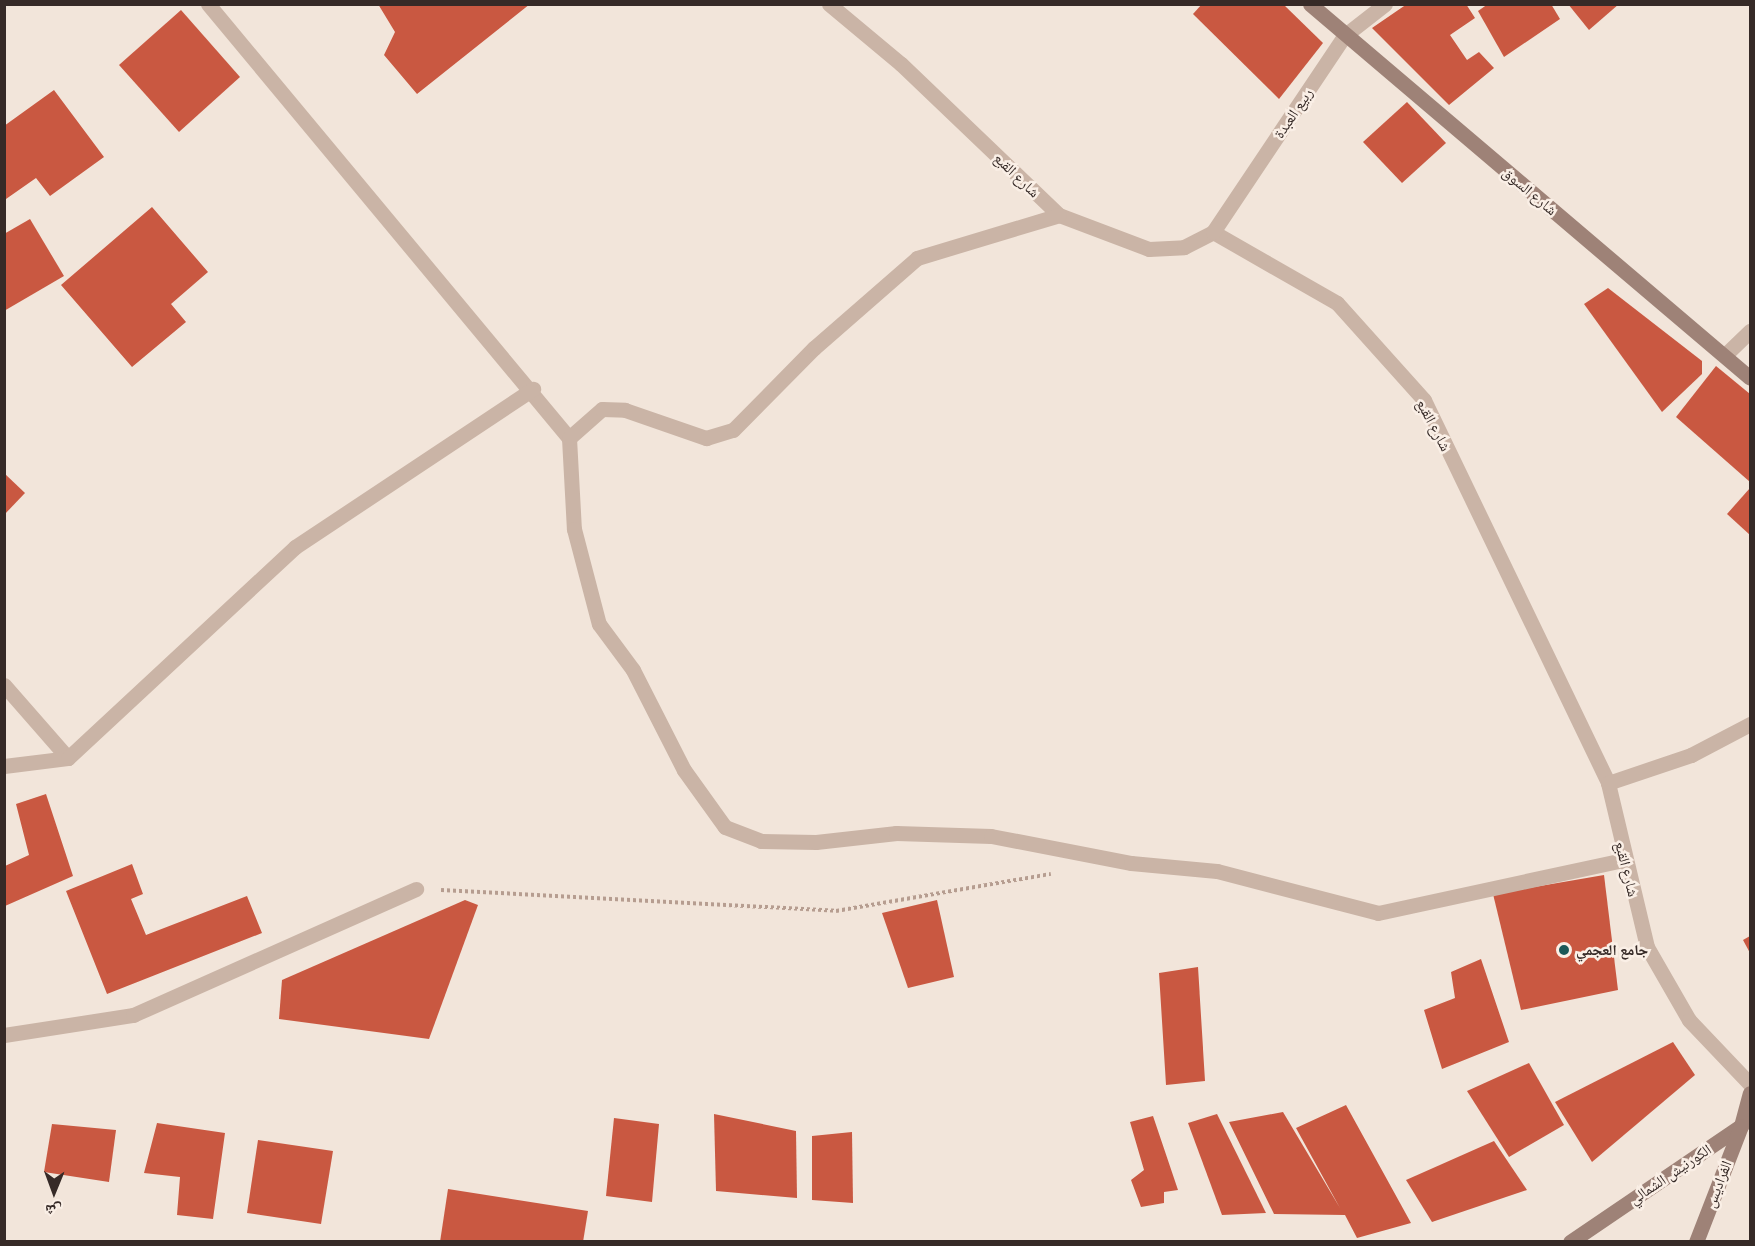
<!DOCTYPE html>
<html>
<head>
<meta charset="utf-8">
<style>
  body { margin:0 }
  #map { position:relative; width:1755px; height:1246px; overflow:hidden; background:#f2e5da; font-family:"Public Sans","Noto Naskh Arabic",sans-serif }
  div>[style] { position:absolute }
  .building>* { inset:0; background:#c95841 }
  .path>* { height:4px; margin-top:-2px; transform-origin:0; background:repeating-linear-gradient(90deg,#b69d90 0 3px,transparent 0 6px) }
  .street>* { height:15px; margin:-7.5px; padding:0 7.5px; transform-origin:7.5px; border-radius:7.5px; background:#cab4a6 }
  .secondary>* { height:15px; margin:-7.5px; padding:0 7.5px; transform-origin:7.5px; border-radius:7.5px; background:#9e8277 }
  .dots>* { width:16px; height:16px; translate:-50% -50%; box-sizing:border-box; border:3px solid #faefe6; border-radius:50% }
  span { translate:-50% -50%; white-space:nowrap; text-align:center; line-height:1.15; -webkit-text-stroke:5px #faefe6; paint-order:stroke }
  .street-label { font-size:15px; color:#362a27 }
  .poi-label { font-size:15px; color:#362a27; font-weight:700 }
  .left { translate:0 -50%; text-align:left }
  .frame { position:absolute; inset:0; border:6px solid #362a27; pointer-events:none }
  .north { position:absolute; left:24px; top:1162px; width:60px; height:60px; -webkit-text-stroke:4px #faefe6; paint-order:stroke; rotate:181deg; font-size:16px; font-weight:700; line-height:24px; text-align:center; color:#362a27 }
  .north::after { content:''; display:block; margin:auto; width:21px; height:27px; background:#362a27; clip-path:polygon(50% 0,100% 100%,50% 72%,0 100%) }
</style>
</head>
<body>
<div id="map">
  <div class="building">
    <div style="clip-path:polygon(378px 4px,530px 4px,417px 94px,384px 55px,395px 32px)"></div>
    <div style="clip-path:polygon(1202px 4px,1283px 4px,1323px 43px,1279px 99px,1193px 14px)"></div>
    <div style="clip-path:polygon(1407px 4px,1466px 4px,1475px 18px,1450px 35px,1467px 60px,1479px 52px,1494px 68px,1449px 105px,1372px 28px)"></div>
    <div style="clip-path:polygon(1488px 4px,1551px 4px,1560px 19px,1504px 57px,1478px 11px)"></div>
    <div style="clip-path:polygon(1568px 4px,1619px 4px,1589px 30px)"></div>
    <div style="clip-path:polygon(181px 10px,240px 77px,179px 132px,119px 65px)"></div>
    <div style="clip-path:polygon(54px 90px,104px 157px,50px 196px,36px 178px,6px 199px,4px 126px)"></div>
    <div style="clip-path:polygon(1407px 102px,1446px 143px,1402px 183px,1363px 142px)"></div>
    <div style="clip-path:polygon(152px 207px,208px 272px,171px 304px,186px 322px,132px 367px,61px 285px)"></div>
    <div style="clip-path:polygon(30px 219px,64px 276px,4px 311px,4px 234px)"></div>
    <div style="clip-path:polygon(1608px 288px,1702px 361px,1702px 374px,1662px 412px,1584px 304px)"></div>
    <div style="clip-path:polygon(1716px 366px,1750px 394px,1750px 482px,1676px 417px)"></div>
    <div style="clip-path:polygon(4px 473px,25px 493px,4px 515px)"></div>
    <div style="clip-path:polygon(1750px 488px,1750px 535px,1727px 514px)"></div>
    <div style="clip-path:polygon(46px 794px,73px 876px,5px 906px,5px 866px,29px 855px,16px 804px)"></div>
    <div style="clip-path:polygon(132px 864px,143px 894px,131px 899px,146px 935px,247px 896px,262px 933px,107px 994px,66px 891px)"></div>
    <div style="clip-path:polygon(1604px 875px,1618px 990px,1521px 1010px,1493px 894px)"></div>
    <div style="clip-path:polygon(465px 900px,478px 905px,429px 1039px,279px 1019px,282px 980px)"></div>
    <div style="clip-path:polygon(937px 900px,954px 977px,908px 988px,882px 913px)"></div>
    <div style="clip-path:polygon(1750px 936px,1750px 953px,1743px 940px)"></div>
    <div style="clip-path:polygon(1481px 959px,1509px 1042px,1442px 1069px,1424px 1010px,1455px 998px,1451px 972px)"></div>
    <div style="clip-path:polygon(1198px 967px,1205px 1081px,1166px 1085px,1159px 973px)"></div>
    <div style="clip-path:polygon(1673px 1042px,1695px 1075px,1592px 1162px,1555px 1102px)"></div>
    <div style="clip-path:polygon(1529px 1063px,1564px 1125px,1509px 1157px,1467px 1091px)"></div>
    <div style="clip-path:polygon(1346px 1105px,1411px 1223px,1357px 1238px,1345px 1215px,1274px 1214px,1229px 1122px,1283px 1112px,1340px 1208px,1296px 1128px)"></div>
    <div style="clip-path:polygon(714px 1114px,796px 1131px,797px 1198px,716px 1191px)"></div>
    <div style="clip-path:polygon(1217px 1114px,1266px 1213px,1222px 1215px,1188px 1123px)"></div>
    <div style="clip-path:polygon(1153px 1116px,1178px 1190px,1164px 1192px,1164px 1203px,1141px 1207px,1131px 1180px,1144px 1170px,1130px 1122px)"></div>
    <div style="clip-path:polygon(614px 1118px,659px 1124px,652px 1202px,606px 1196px)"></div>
    <div style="clip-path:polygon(157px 1123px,225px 1133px,213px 1219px,177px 1215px,180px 1177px,144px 1173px)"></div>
    <div style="clip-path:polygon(52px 1124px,116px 1130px,109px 1182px,44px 1172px)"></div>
    <div style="clip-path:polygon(852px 1132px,853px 1203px,812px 1200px,812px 1136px)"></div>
    <div style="clip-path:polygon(258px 1140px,333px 1151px,321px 1224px,247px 1213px)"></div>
    <div style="clip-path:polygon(1494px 1141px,1527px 1190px,1432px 1222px,1406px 1180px)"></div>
    <div style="clip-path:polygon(448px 1189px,588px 1211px,583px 1242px,440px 1242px)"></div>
  </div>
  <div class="path">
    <div style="left:441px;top:890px;width:396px;rotate:3deg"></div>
    <div style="left:836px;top:911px;width:218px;rotate:-9.8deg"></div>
  </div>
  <div class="street">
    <div style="left:208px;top:4px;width:565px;rotate:50.25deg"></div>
    <div style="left:569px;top:438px;width:91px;rotate:86.9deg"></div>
    <div style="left:574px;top:529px;width:98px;rotate:75.3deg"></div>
    <div style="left:599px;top:624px;width:57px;rotate:53.5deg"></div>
    <div style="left:633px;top:670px;width:112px;rotate:63deg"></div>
    <div style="left:684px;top:770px;width:70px;rotate:54.3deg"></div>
    <div style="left:725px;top:827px;width:39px;rotate:21deg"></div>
    <div style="left:761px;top:841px;width:55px;rotate:1deg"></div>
    <div style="left:816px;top:842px;width:81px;rotate:-6.4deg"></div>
    <div style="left:896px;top:833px;width:95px;rotate:1.8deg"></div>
    <div style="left:991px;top:836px;width:143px;rotate:10.9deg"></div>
    <div style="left:1131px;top:863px;width:86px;rotate:5.3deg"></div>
    <div style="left:1217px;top:871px;width:166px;rotate:14.6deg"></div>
    <div style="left:1378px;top:913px;width:252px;rotate:-12.2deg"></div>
    <div style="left:829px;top:4px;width:94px;rotate:39.8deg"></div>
    <div style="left:901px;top:64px;width:219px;rotate:43.7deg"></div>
    <div style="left:1059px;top:215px;width:96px;rotate:20.7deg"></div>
    <div style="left:1149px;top:249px;width:35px;rotate:-3deg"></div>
    <div style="left:1184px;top:247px;width:33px;rotate:-27deg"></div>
    <div style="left:1213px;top:232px;width:143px;rotate:29.8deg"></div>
    <div style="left:1337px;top:303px;width:130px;rotate:48.1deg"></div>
    <div style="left:1424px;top:400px;width:425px;rotate:64.3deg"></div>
    <div style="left:1608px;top:783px;width:169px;rotate:76.6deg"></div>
    <div style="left:1647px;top:947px;width:84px;rotate:60.1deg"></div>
    <div style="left:1689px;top:1020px;width:88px;rotate:46.4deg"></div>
    <div style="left:1213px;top:232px;width:236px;rotate:-56.2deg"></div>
    <div style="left:1344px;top:36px;width:52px;rotate:-38deg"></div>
    <div style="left:1725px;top:355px;width:35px;rotate:-44deg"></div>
    <div style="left:569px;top:438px;width:44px;rotate:-41.3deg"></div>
    <div style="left:602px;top:409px;width:23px;rotate:2deg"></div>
    <div style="left:625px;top:410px;width:86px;rotate:19.1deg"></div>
    <div style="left:706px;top:438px;width:28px;rotate:-17deg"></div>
    <div style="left:733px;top:430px;width:115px;rotate:-45.4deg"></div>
    <div style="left:814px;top:348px;width:137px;rotate:-41.1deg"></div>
    <div style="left:917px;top:258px;width:148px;rotate:-16.8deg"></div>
    <div style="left:4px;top:685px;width:97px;rotate:48.8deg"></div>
    <div style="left:4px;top:766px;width:64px;rotate:-7.1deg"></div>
    <div style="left:68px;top:758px;width:310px;rotate:-42.9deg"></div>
    <div style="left:295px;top:547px;width:286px;rotate:-33.6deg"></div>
    <div style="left:1608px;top:783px;width:88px;rotate:-18.6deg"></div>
    <div style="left:1691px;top:755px;width:67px;rotate:-27.7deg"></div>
    <div style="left:4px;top:1035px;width:131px;rotate:-8.8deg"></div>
    <div style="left:133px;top:1015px;width:310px;rotate:-24deg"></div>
  </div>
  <div class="secondary">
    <div style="left:1310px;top:4px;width:577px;rotate:40.36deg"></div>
    <div style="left:1570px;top:1242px;width:207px;rotate:-34.2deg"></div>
    <div style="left:1741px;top:1126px;width:34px;rotate:-75deg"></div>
    <div style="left:1696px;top:1242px;width:124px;rotate:-68.8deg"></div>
  </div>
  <div class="dots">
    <div style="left:1564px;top:950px;background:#1b5858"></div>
  </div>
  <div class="street-label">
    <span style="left:1293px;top:113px;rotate:-56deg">ربيع العبدة</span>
    <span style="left:1017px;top:175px;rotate:44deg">شارع القبع</span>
    <span style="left:1530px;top:191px;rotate:40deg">شارع السوق</span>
    <span style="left:1434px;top:425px;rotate:62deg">شارع القبع</span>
    <span style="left:1627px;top:869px;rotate:76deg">شارع القبع</span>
    <span style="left:1670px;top:1174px;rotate:-34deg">الكورنيش الشمالي</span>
    <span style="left:1718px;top:1184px;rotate:-69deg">الفراديس</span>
  </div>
  <div class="poi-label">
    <span class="left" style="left:1576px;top:950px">جامع العجمي</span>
  </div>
  <div class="frame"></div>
  <div class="north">ش</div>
</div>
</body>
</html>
